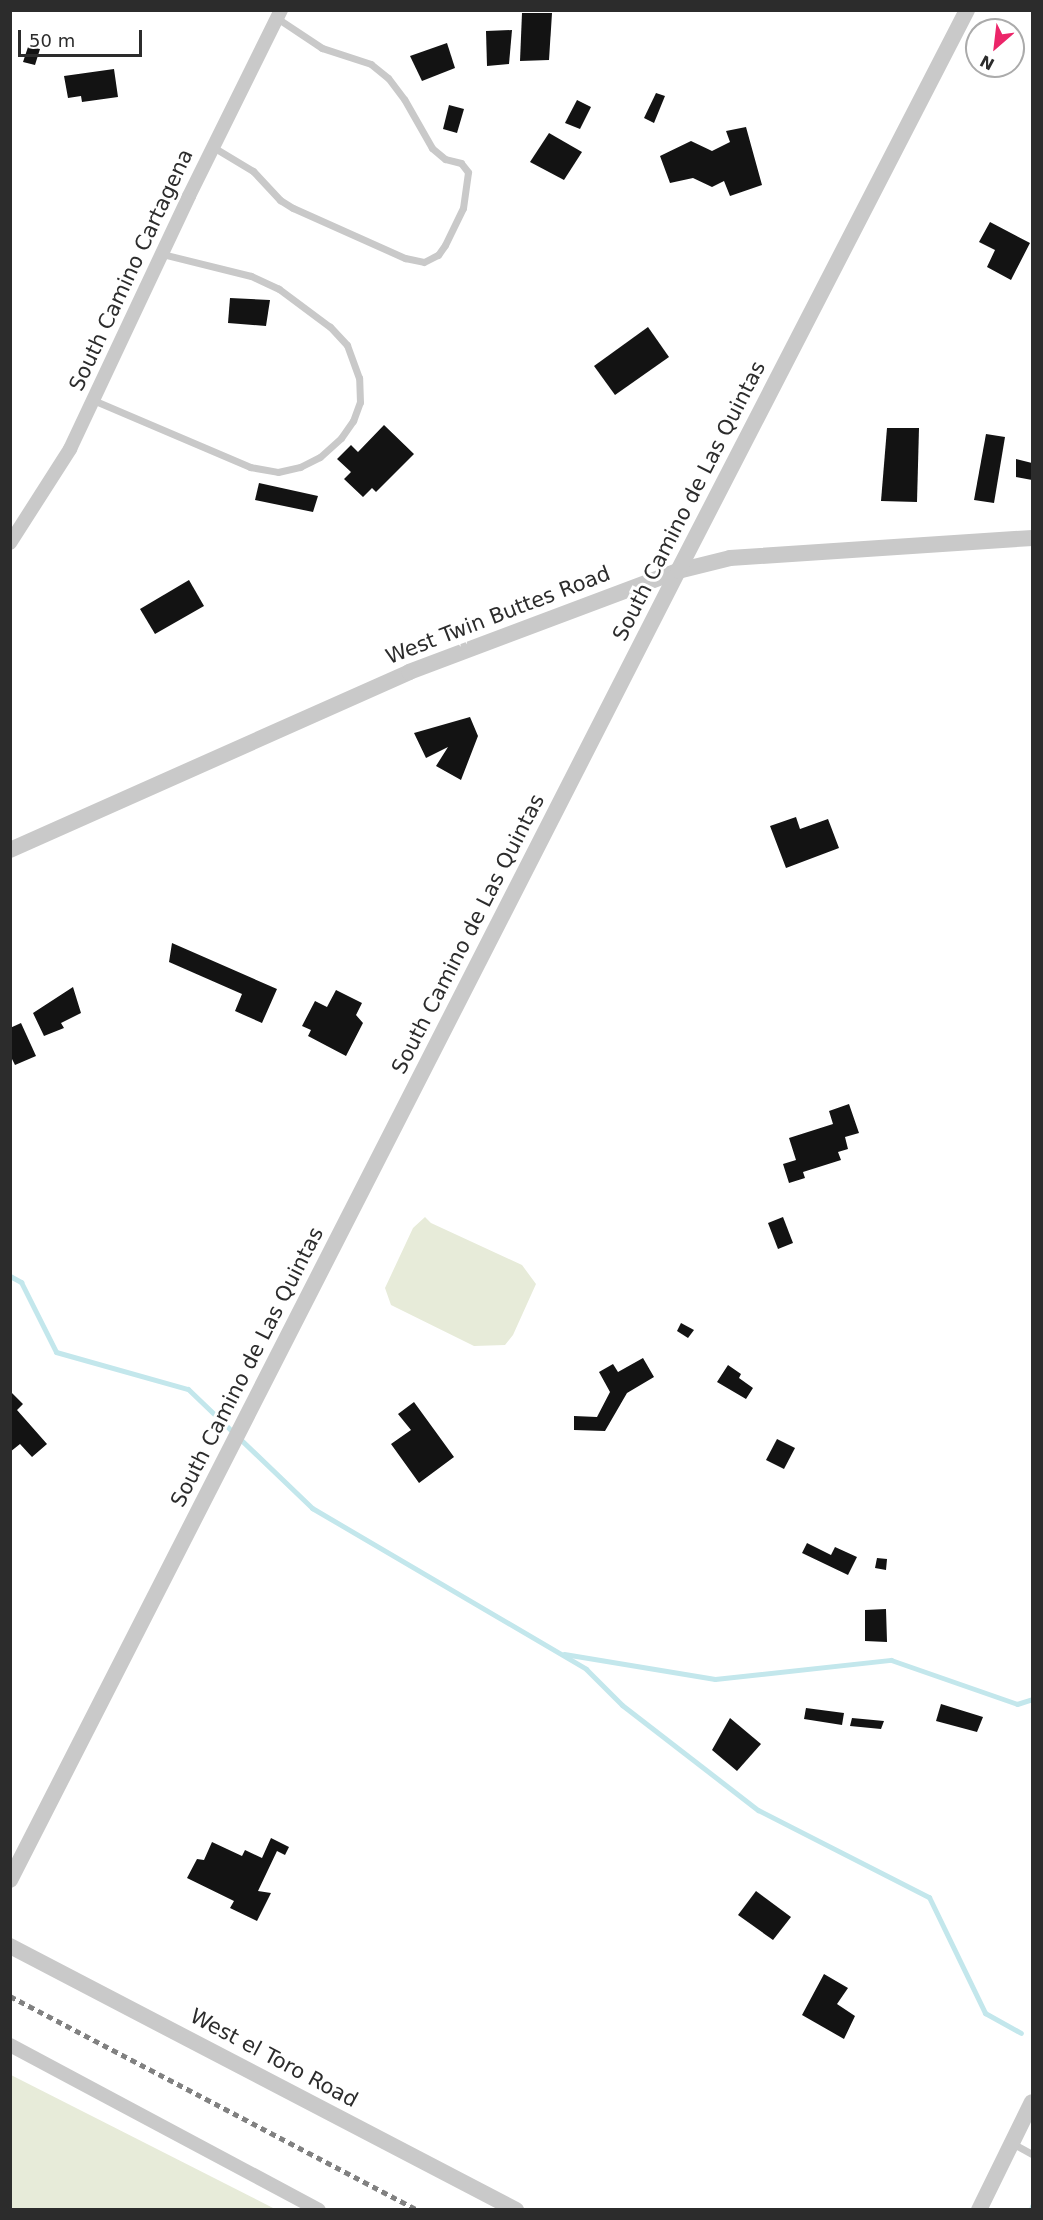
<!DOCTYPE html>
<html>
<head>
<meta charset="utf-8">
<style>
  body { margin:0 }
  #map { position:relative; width:1043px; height:2220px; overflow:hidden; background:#fff; font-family:"DejaVu Sans",sans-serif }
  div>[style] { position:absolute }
  .green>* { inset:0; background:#e7ebd9 }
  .stream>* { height:5px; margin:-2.5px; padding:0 2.5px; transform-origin:2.5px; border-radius:2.5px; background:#c3e7ec }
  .building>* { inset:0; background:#131313 }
  .service>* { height:7px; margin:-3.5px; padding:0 3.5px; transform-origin:3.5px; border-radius:3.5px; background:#c9c9c9 }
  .minor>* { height:14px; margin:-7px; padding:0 7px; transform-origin:7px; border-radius:7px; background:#c9c9c9 }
  .tertiary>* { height:16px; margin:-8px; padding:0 8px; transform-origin:8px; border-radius:8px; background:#c9c9c9 }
  .rail>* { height:4.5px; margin-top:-2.25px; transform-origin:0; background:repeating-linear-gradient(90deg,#818181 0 6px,transparent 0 10.5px) }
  span { translate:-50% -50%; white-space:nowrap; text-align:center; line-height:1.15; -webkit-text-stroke:6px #fff; paint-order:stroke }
  .street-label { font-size:21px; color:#2c2c2c }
  .frame { position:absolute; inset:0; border:12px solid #2c2c2c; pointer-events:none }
  .north { position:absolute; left:965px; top:18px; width:60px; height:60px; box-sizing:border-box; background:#fff; border:2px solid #ababab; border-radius:50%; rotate:208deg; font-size:16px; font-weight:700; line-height:24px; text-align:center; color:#2c2c2c }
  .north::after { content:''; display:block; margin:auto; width:21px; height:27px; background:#ec2569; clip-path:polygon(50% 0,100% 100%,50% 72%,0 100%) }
  .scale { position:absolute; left:18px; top:30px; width:124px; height:27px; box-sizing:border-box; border:3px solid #2c2c2c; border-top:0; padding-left:8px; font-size:18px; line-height:21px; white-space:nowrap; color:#2c2c2c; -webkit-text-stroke:4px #fff; paint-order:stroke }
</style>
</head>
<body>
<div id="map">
  <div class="green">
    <div style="clip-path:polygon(425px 1217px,431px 1223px,522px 1265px,536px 1284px,513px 1335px,505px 1345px,474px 1346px,391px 1305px,385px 1288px,413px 1228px)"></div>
    <div style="clip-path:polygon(10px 2075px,11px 2075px,275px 2209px,11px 2209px)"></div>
  </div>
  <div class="stream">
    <div style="left:10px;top:1276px;width:13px;rotate:29deg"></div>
    <div style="left:21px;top:1282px;width:78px;rotate:63.4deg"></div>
    <div style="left:56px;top:1352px;width:137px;rotate:15.7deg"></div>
    <div style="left:188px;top:1389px;width:172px;rotate:43.8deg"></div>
    <div style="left:312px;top:1508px;width:318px;rotate:30.4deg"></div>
    <div style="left:586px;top:1669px;width:51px;rotate:45deg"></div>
    <div style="left:622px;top:1705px;width:172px;rotate:37.7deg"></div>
    <div style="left:758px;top:1810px;width:192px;rotate:27deg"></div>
    <div style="left:929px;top:1897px;width:129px;rotate:64.2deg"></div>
    <div style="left:985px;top:2013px;width:41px;rotate:29.1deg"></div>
    <div style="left:564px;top:1654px;width:153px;rotate:9.4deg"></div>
    <div style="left:715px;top:1679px;width:177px;rotate:-6.2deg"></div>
    <div style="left:891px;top:1660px;width:133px;rotate:19.2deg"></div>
    <div style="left:1017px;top:1704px;width:16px;rotate:-18deg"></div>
    <div style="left:1031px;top:2210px;width:4px;rotate:-76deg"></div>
  </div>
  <div class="building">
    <div style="clip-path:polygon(522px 13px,552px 13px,549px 60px,520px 61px)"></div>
    <div style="clip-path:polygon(512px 30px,509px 64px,487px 66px,486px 31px)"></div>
    <div style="clip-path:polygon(447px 43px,455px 68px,422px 81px,410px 56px)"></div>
    <div style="clip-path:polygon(28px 47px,40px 49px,35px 65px,23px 62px)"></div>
    <div style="clip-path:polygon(114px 69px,118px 97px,82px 102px,81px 96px,68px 98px,64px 76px)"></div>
    <div style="clip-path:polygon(656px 93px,665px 96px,654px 123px,644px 118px)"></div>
    <div style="clip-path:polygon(577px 100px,591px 107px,580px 129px,565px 123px)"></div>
    <div style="clip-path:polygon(449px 105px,464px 109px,457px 133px,443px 129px)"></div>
    <div style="clip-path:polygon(746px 127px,762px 185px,730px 196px,724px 181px,712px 187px,693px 178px,670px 183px,660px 156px,691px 141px,712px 151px,730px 142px,726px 131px)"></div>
    <div style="clip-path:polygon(549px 133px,582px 152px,564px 180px,530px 162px)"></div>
    <div style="clip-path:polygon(990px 222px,1030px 243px,1011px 280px,987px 267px,995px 250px,979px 242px)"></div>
    <div style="clip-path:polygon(230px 298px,270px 300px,266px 326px,228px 323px)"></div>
    <div style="clip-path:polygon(648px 327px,669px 357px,615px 395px,594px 366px)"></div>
    <div style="clip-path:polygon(384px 425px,414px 454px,376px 492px,372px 488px,363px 497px,344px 479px,351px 472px,337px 459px,351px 445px,358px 452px)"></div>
    <div style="clip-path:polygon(887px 428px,919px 428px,917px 502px,881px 501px)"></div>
    <div style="clip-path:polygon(986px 434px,1005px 437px,994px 503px,974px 500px)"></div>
    <div style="clip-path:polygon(1016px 459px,1032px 463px,1032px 480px,1016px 477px)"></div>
    <div style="clip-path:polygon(259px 483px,318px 496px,313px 512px,255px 500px)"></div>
    <div style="clip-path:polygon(189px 580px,204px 606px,155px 634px,140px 609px)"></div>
    <div style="clip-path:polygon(470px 717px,478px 736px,461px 780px,436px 766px,448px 747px,426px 758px,414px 733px)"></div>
    <div style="clip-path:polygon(796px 817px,800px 829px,828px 819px,839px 848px,786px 868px,770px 826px)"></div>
    <div style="clip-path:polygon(172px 943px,277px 989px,262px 1023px,235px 1011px,242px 994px,169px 962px)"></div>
    <div style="clip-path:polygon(73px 987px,81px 1013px,61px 1023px,64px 1028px,44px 1036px,33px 1013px)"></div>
    <div style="clip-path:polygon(336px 990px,362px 1003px,356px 1015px,363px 1023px,346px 1056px,308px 1036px,311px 1030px,302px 1026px,315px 1001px,327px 1007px)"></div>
    <div style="clip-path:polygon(21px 1023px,36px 1056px,15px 1065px,10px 1055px,10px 1028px)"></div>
    <div style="clip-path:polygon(849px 1104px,859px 1133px,845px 1137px,848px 1149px,838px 1152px,841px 1160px,803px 1172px,805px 1178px,789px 1183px,783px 1164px,796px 1160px,789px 1138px,833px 1124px,829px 1111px)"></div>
    <div style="clip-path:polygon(783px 1217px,793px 1243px,778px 1249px,768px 1223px)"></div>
    <div style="clip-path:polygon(681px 1323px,694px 1330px,688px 1338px,677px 1331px)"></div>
    <div style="clip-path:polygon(643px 1358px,654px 1377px,627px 1393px,605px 1431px,574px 1430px,574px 1416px,597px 1417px,610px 1392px,599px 1372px,613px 1364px,618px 1372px)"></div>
    <div style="clip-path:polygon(728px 1365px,741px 1374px,739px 1378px,753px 1388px,746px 1399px,717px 1382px)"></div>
    <div style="clip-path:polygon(10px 1391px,23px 1404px,17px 1410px,47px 1444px,32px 1457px,20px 1444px,10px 1452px)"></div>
    <div style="clip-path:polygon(414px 1402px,454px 1457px,419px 1483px,391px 1444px,411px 1430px,398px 1414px)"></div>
    <div style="clip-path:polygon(777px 1439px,795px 1448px,784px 1469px,766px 1460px)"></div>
    <div style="clip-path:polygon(807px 1543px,831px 1555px,835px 1547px,857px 1557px,848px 1575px,802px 1553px)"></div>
    <div style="clip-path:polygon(877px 1558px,887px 1559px,886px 1570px,875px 1568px)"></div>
    <div style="clip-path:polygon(886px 1609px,887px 1642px,865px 1641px,865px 1610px)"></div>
    <div style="clip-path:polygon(941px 1704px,983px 1717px,977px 1732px,936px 1721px)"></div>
    <div style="clip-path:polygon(806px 1708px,844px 1713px,842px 1725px,804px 1719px)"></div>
    <div style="clip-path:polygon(730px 1718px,761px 1744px,737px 1771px,712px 1750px)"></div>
    <div style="clip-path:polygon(852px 1718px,884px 1721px,881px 1729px,850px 1726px)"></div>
    <div style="clip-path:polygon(271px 1838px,289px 1847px,285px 1855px,277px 1851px,258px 1891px,271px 1893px,257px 1921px,230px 1908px,234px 1901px,187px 1878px,197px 1859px,204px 1860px,212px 1842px,242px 1856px,245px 1850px,262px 1858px)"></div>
    <div style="clip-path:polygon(756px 1891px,791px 1917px,773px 1940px,738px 1915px)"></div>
    <div style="clip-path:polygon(824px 1974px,848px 1988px,837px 2004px,855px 2016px,844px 2039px,802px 2015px)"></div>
  </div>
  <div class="service">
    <div style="left:213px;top:147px;width:47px;rotate:31deg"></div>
    <div style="left:253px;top:171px;width:40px;rotate:47deg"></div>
    <div style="left:280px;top:200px;width:15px;rotate:32deg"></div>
    <div style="left:293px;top:208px;width:123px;rotate:24.1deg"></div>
    <div style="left:405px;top:258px;width:19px;rotate:12deg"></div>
    <div style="left:424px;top:262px;width:16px;rotate:-27deg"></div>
    <div style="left:438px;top:255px;width:12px;rotate:-55deg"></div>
    <div style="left:445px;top:245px;width:41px;rotate:-64.1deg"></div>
    <div style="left:463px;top:208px;width:36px;rotate:-82deg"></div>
    <div style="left:468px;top:172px;width:11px;rotate:-128deg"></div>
    <div style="left:461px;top:163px;width:16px;rotate:-166deg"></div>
    <div style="left:445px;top:159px;width:17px;rotate:-140deg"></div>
    <div style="left:432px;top:148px;width:56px;rotate:-119.7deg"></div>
    <div style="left:404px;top:99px;width:26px;rotate:-127deg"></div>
    <div style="left:388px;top:78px;width:22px;rotate:-141deg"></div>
    <div style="left:371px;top:64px;width:52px;rotate:-161.9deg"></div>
    <div style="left:322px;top:48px;width:54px;rotate:-146.3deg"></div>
    <div style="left:93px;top:400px;width:171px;rotate:23.1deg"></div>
    <div style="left:250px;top:467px;width:28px;rotate:10deg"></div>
    <div style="left:278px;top:472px;width:23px;rotate:-13deg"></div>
    <div style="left:300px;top:467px;width:22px;rotate:-27deg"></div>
    <div style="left:320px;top:457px;width:28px;rotate:-42deg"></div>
    <div style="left:341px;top:438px;width:21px;rotate:-55deg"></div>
    <div style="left:353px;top:421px;width:20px;rotate:-70deg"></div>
    <div style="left:360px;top:402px;width:24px;rotate:-92deg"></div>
    <div style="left:359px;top:378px;width:35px;rotate:-110deg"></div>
    <div style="left:347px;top:345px;width:25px;rotate:-133deg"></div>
    <div style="left:330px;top:327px;width:64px;rotate:-143.3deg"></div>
    <div style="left:279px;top:289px;width:31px;rotate:-155deg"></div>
    <div style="left:251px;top:276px;width:92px;rotate:-166.1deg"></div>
    <div style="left:1012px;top:2143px;width:23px;rotate:29deg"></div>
  </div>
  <div class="minor">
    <div style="left:10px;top:543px;width:112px;rotate:-57.4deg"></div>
    <div style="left:70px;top:449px;width:280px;rotate:-64.8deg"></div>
    <div style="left:189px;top:196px;width:208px;rotate:-63.7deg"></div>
    <div style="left:10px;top:2045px;width:350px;rotate:28.1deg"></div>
  </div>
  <div class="tertiary">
    <div style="left:10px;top:850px;width:437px;rotate:-24deg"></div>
    <div style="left:409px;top:672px;width:287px;rotate:-20.6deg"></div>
    <div style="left:678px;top:571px;width:54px;rotate:-14deg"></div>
    <div style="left:730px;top:558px;width:303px;rotate:-3.8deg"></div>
    <div style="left:10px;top:1880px;width:1470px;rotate:-62.96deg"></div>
    <div style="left:678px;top:571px;width:631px;rotate:-62.74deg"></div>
    <div style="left:10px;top:1946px;width:571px;rotate:27.55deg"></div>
    <div style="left:979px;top:2210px;width:120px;rotate:-63.9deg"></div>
  </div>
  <div class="rail">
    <div style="left:10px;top:1996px;width:460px;rotate:27.7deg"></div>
  </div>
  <div class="street-label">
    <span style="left:131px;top:270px;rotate:-65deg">South Camino Cartagena</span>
    <span style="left:689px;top:501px;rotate:-63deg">South Camino de Las Quintas</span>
    <span style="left:498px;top:615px;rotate:-21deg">West Twin Buttes Road</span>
    <span style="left:468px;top:934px;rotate:-63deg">South Camino de Las Quintas</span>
    <span style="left:247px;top:1367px;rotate:-63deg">South Camino de Las Quintas</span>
    <span style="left:274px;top:2058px;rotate:28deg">West el Toro Road</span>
  </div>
  <div class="frame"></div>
  <div class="north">N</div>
  <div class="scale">50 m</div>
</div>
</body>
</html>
